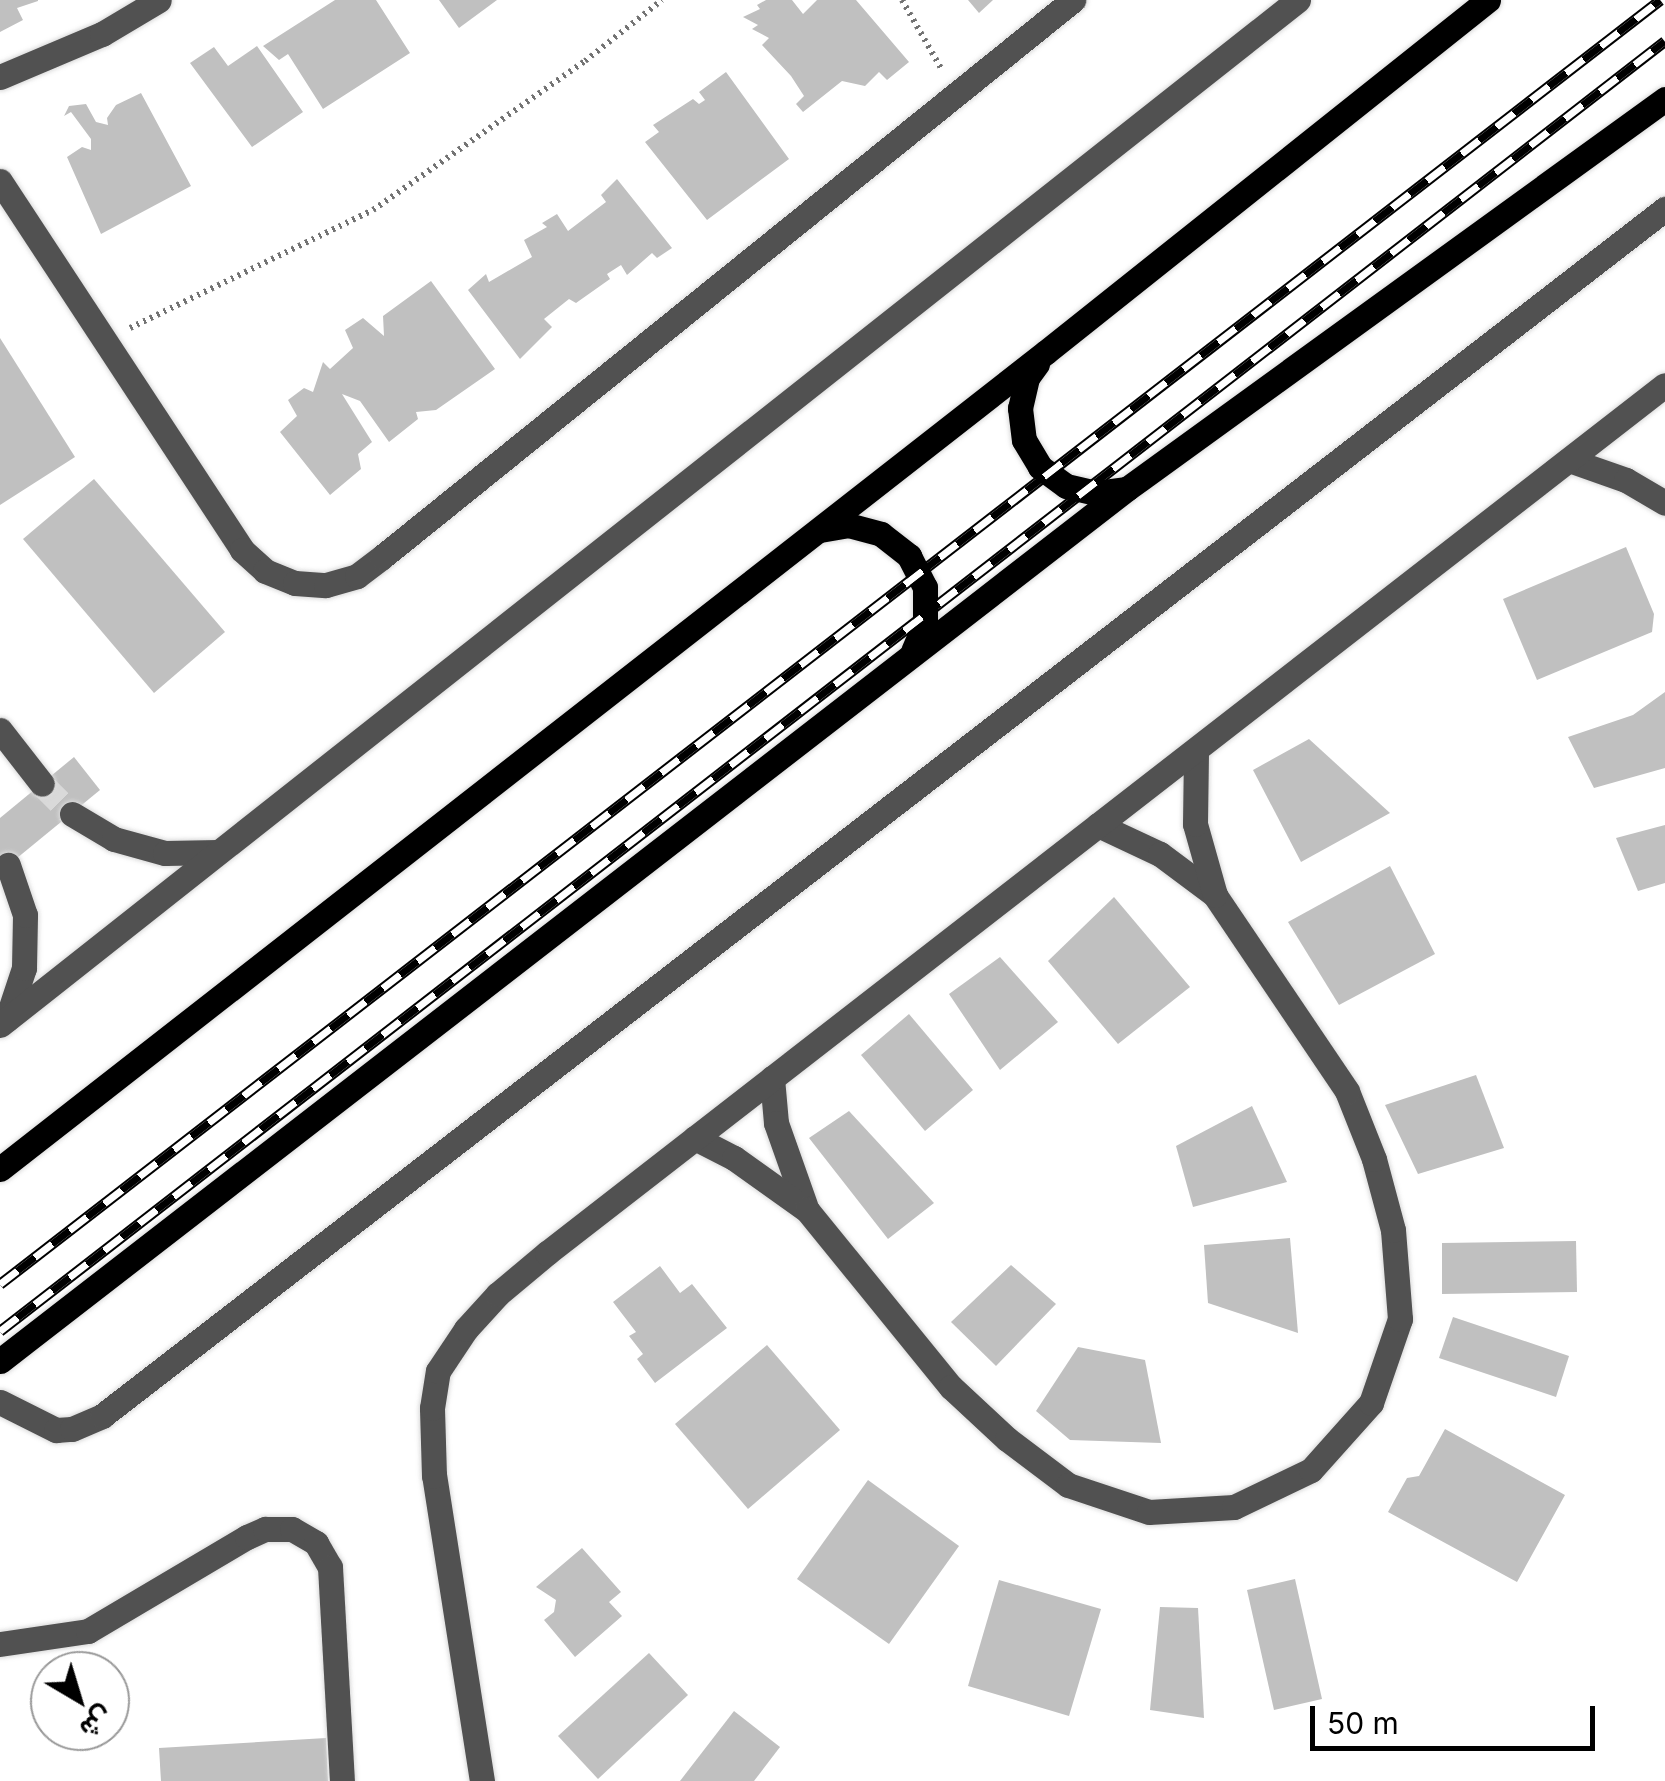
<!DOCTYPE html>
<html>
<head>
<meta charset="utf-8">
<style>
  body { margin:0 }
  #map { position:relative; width:1665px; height:1781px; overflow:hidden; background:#fff; font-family:Inter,Vazirmatn,sans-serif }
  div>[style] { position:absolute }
  .building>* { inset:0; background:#c0c0c0 }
  .minor-tunnel>* { height:25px; margin-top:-12.5px; transform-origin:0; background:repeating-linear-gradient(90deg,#d9d9d9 0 25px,transparent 0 37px) }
  .path>* { height:6px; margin-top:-3px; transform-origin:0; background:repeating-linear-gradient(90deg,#737373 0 2.5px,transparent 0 7.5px) }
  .roads { filter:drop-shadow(0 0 2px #dbdbdb) drop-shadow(0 0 2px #dbdbdb) }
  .minor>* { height:25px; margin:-12.5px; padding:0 12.5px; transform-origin:12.5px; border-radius:12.5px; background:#515151 }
  .major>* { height:25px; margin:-12.5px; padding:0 12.5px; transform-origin:12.5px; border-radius:12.5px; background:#000 }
  .rail>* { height:11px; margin-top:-5.5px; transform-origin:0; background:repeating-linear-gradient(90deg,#fff 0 22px,#000 0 44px); box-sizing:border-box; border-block:2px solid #000 }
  span { translate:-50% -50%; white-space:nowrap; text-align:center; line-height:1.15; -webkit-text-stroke:8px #fff; paint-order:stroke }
  .north { position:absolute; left:30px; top:1651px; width:100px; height:100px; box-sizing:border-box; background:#fff; border:2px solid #999; border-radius:50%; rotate:142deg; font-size:28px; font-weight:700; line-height:40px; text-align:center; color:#000 }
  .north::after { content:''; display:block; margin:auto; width:35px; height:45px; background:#000; clip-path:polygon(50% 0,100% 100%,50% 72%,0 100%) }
  .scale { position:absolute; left:1310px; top:1706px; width:285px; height:45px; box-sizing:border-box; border:5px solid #000; border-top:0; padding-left:12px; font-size:30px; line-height:35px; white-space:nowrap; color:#000; -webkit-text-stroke:8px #fff; paint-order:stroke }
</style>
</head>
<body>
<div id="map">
  <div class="building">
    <div style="clip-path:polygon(0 0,38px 0,38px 1px,17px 8px,23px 20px,0 32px)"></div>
    <div style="clip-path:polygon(335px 0,376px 0,410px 53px,323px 109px,288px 54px,279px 60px,263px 46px)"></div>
    <div style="clip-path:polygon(439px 0,497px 0,459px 28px)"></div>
    <div style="clip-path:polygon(766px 0,792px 0,803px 14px,817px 0,856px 0,909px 62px,887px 80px,879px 72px,865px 86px,842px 81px,803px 112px,796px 104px,804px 96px,791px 76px,762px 45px,769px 38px,752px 29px,758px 25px,743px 17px,760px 9px,757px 5px)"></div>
    <div style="clip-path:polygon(968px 0,993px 0,979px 13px)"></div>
    <div style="clip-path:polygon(257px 46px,303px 112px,252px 147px,190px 63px,214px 47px,228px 66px)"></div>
    <div style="clip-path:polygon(726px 72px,789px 159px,707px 220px,645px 142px,659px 132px,653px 125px,693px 99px,699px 104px,705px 100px,699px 92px)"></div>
    <div style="clip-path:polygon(141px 93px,191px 186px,101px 234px,67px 157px,82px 147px,91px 150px,91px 139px,71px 112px,64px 116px,69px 106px,86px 104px,96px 122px,108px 125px,107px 118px,116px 105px)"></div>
    <div style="clip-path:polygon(617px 179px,672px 248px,657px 258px,652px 253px,627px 275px,621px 265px,607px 274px,610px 279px,576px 303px,569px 299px,544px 319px,552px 327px,520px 359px,468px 290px,486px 274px,489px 282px,532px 257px,524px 240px,547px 227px,542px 223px,557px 214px,568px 231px,606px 202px,601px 195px)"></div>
    <div style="clip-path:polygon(431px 281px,495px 369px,436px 410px,416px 412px,418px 419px,389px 442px,360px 401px,342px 394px,372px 442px,358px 454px,361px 469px,330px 495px,280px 432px,297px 416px,288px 400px,304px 388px,313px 392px,323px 362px,330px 369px,353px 348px,345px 330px,363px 318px,384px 336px,383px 316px)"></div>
    <div style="clip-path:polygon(0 338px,75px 457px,0 505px)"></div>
    <div style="clip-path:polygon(94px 479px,225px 632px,154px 693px,23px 539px)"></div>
    <div style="clip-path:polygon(1626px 547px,1654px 614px,1652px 632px,1537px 680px,1503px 599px)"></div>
    <div style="clip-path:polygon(1665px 692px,1665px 768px,1594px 788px,1568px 737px,1633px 715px)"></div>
    <div style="clip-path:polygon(1309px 739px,1390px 813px,1301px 862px,1253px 770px)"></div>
    <div style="clip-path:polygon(74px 757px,100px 790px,0 872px,0 818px)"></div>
    <div style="clip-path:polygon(1665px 825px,1665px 883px,1638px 891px,1616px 838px)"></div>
    <div style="clip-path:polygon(1390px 866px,1435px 954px,1339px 1005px,1288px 922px)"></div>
    <div style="clip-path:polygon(1114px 897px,1190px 987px,1118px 1044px,1048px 961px)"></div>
    <div style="clip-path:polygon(1000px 957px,1058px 1022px,1000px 1070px,949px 994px)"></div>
    <div style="clip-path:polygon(909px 1014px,973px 1090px,925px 1131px,861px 1055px)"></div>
    <div style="clip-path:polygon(1476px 1075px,1504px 1148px,1418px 1174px,1385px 1105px)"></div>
    <div style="clip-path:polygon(1252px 1106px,1287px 1182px,1193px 1207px,1176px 1146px)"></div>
    <div style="clip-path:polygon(849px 1111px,934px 1203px,888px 1239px,809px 1138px)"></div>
    <div style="clip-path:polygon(1290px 1238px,1298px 1333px,1208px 1303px,1204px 1245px)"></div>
    <div style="clip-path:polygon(1576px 1241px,1577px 1292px,1442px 1294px,1442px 1243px)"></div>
    <div style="clip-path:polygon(1011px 1265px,1056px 1304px,996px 1366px,951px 1322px)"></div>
    <div style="clip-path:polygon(660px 1266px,680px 1293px,692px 1284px,727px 1328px,655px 1383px,637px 1359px,643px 1354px,629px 1336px,636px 1332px,613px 1302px)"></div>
    <div style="clip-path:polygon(1453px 1317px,1569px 1356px,1556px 1397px,1439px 1358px)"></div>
    <div style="clip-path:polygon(767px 1345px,840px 1430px,748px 1509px,675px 1424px)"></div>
    <div style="clip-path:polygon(1078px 1347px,1145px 1360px,1161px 1443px,1070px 1440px,1036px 1411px)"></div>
    <div style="clip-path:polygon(1445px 1429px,1565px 1495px,1517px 1582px,1388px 1512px,1407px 1478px,1419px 1476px)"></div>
    <div style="clip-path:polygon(868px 1480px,959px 1546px,889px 1644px,797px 1579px)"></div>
    <div style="clip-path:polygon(582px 1548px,621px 1592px,609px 1602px,622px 1616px,575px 1657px,544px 1620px,554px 1612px,556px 1600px,536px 1587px)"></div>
    <div style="clip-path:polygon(1295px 1579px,1322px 1699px,1274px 1710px,1247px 1590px)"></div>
    <div style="clip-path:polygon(999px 1580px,1101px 1609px,1069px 1716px,968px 1686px)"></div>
    <div style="clip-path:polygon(1160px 1607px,1198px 1608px,1204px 1718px,1150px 1710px)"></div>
    <div style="clip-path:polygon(649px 1653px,688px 1695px,598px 1779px,558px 1736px)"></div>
    <div style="clip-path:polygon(734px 1711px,780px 1747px,754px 1781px,680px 1781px)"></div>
    <div style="clip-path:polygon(326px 1738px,328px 1781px,161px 1781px,159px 1748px)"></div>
  </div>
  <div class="minor-tunnel">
    <div style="left:42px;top:784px;width:42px;rotate:45deg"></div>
  </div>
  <div class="path">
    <div style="left:902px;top:0;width:78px;rotate:60.2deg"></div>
    <div style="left:130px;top:328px;width:270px;rotate:-25.9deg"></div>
    <div style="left:373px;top:210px;width:259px;rotate:-35.1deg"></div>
    <div style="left:585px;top:61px;width:98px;rotate:-38.4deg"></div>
  </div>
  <div class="roads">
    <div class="minor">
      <div style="left:0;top:77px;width:111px;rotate:-22.9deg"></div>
      <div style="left:102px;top:34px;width:66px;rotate:-30.8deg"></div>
      <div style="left:0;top:181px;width:441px;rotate:56.7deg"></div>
      <div style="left:242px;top:550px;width:31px;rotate:42deg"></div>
      <div style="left:265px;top:571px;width:32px;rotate:22deg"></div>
      <div style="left:295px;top:583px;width:31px;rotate:4deg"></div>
      <div style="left:326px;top:585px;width:32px;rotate:-16deg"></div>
      <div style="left:357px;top:576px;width:31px;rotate:-37deg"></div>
      <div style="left:382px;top:557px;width:888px;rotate:-38.87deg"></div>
      <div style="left:1569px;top:460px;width:60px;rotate:19.3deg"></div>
      <div style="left:1626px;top:480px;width:45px;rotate:30.5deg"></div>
      <div style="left:0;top:730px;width:68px;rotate:52.1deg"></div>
      <div style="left:72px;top:814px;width:49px;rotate:30.8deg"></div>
      <div style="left:114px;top:839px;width:53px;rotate:15.4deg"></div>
      <div style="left:165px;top:853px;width:53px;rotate:-1.1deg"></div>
      <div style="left:1098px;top:825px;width:68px;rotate:25.1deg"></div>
      <div style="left:1160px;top:854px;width:69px;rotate:36.7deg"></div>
      <div style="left:7px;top:1019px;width:54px;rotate:-71.6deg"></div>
      <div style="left:24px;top:968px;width:53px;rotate:-88.9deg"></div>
      <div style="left:25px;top:915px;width:53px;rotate:-108.8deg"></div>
      <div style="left:0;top:1025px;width:1654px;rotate:-38.3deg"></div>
      <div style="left:772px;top:1078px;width:45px;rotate:84.9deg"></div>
      <div style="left:776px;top:1123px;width:87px;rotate:70.5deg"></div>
      <div style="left:695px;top:1138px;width:44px;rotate:27.1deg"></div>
      <div style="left:734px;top:1158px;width:90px;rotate:35.5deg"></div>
      <div style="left:807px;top:1210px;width:228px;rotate:50.9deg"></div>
      <div style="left:951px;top:1387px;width:76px;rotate:42.9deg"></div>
      <div style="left:1007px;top:1439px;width:76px;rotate:37deg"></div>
      <div style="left:1068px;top:1485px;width:85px;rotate:18.4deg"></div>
      <div style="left:1149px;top:1512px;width:85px;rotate:-3.4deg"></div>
      <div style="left:1234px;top:1507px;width:85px;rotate:-25.7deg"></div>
      <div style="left:1311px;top:1470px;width:90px;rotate:-48.2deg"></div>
      <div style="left:1371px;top:1403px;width:89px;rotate:-71deg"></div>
      <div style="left:1400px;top:1319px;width:89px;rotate:-94.5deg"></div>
      <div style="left:1393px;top:1230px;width:73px;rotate:-105deg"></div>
      <div style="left:1374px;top:1159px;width:73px;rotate:-111.7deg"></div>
      <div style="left:1347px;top:1091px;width:236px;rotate:-124deg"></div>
      <div style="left:1215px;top:895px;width:74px;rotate:-105.7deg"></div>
      <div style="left:1195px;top:824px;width:74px;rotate:-89.2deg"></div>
      <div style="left:0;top:1402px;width:63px;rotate:26.6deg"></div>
      <div style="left:56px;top:1430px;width:16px;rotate:-4deg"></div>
      <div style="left:72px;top:1429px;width:33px;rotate:-23deg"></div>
      <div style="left:102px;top:1416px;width:1975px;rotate:-37.68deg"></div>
      <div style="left:0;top:1644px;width:89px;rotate:-8.4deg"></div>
      <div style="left:88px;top:1631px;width:185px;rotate:-30.6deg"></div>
      <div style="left:247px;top:1537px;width:20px;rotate:-24deg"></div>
      <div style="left:265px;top:1529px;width:27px"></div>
      <div style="left:292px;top:1529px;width:28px;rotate:30deg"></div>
      <div style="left:316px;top:1543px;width:28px;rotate:60deg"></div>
      <div style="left:330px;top:1567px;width:214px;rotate:86.8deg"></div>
      <div style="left:482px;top:1781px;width:309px;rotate:-98.9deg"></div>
      <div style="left:434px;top:1476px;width:68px;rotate:-91.7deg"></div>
      <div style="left:432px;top:1408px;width:37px;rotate:-81deg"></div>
      <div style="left:438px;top:1371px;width:50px;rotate:-56.3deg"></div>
      <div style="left:466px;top:1329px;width:47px;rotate:-47.6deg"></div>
      <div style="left:498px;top:1294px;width:64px;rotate:-39.9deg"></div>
      <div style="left:547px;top:1253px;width:1415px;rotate:-37.83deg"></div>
    </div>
    <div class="major">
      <div style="left:1037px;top:364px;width:17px;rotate:126deg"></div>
      <div style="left:1027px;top:378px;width:31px;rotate:103deg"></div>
      <div style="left:1020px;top:408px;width:32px;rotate:83deg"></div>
      <div style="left:1024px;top:440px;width:31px;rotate:59deg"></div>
      <div style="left:1040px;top:467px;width:32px;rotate:36deg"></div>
      <div style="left:1066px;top:486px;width:32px;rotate:13deg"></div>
      <div style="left:1097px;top:493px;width:30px;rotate:-8deg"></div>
      <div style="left:820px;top:530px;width:28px;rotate:-10deg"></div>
      <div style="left:848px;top:525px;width:34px;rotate:15deg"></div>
      <div style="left:881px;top:534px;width:36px;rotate:38deg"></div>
      <div style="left:909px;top:556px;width:35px;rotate:63deg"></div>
      <div style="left:925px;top:587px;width:36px;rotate:90deg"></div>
      <div style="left:925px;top:623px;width:30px;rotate:113deg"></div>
      <div style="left:0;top:1169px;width:1327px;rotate:-37.99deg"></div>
      <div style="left:1046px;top:352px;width:565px;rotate:-38.53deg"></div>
      <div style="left:0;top:1361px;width:1426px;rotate:-37.74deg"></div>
      <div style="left:1128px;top:488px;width:663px;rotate:-35.92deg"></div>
    </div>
  </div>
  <div class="rail">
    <div style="left:0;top:1284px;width:2099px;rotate:-37.72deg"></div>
    <div style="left:0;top:1331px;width:2106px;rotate:-37.77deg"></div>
  </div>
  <div class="north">ش</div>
  <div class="scale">50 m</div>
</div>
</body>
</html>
